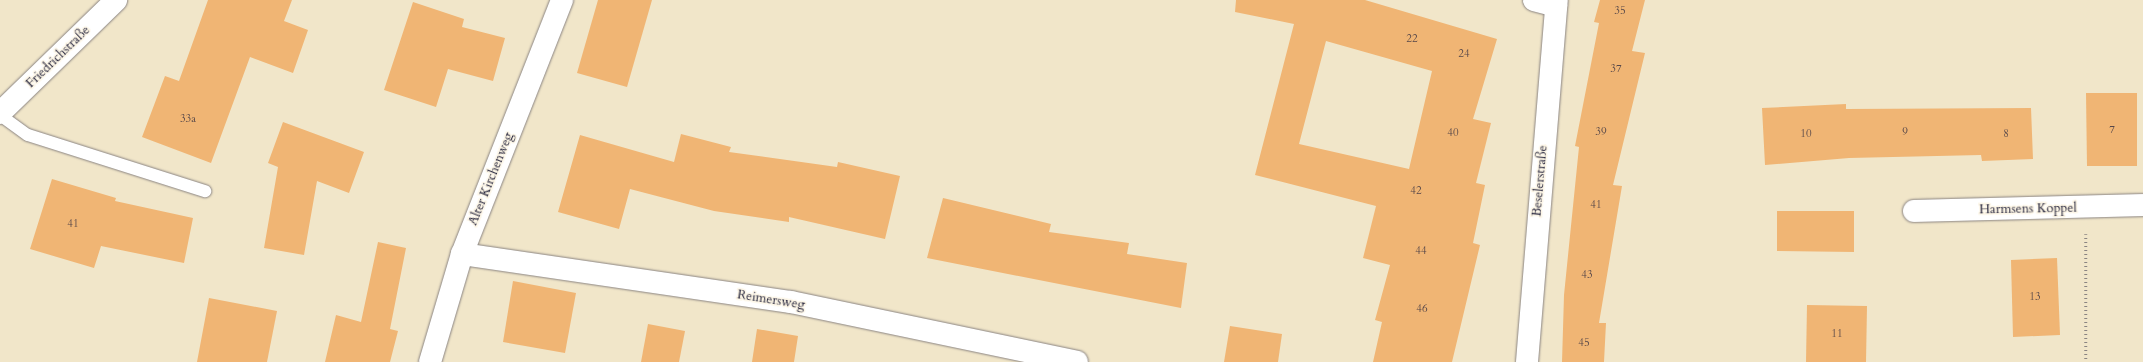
<!DOCTYPE html>
<html>
<head>
<meta charset="utf-8">
<style>
  body { margin:0 }
  #map { position:relative; width:2143px; height:362px; overflow:hidden; background:#f1e6c9; font-family:Cardo,serif }
  div>[style] { position:absolute }
  .building>* { inset:0; background:#f0b574 }
  .path>* { height:2.5px; margin-top:-1.25px; transform-origin:0; background:repeating-linear-gradient(90deg,#8a8482 0 1px,transparent 0 4px) }
  .roads { filter:drop-shadow(0 0 1px #8a8482) drop-shadow(0 0 1px #8a8482) }
  .service>* { height:12px; margin:-6px; padding:0 6px; transform-origin:6px; border-radius:6px; background:#fff }
  .minor>* { height:22px; margin:-11px; padding:0 11px; transform-origin:11px; border-radius:11px; background:#fff }
  span { translate:-50% -50%; white-space:nowrap; text-align:center; line-height:1.15; -webkit-text-stroke:3px #fcf5e5; paint-order:stroke }
  .number-label { font-size:11px; color:#564749 }
  .number-label span { -webkit-text-stroke-width:0 }
  .street-label { font-size:13px; color:#22223b }
</style>
</head>
<body>
<div id="map">
  <div class="building">
    <div style="clip-path:polygon(208px 0,292px 0,284px 21px,308px 30px,293px 73px,250px 57px,211px 163px,142px 137px,165px 76px,179px 81px)"></div>
    <div style="clip-path:polygon(598px 0,652px 0,627px 87px,577px 73px)"></div>
    <div style="clip-path:polygon(evenodd,1236px 0,1365px 0,1497px 39px,1473px 119px,1491px 123px,1476px 183px,1485px 185px,1473px 243px,1480px 245px,1452px 362px,1373px 362px,1382px 322px,1375px 320px,1390px 265px,1363px 258px,1376px 206px,1255px 175px,1294px 24px,1235px 12px,1236px 0,1326px 41px,1432px 71px,1409px 169px,1299px 144px,1326px 41px)"></div>
    <div style="clip-path:polygon(1600px 0,1645px 0,1632px 51px,1645px 53px,1613px 185px,1622px 186px,1599px 323px,1606px 323px,1604px 362px,1562px 362px,1564px 295px,1579px 147px,1575px 146px,1599px 23px,1594px 22px)"></div>
    <div style="clip-path:polygon(413px 2px,464px 19px,462px 27px,505px 38px,493px 81px,448px 69px,436px 107px,384px 90px)"></div>
    <div style="clip-path:polygon(2086px 93px,2137px 93px,2137px 166px,2087px 166px)"></div>
    <div style="clip-path:polygon(1846px 104px,1846px 109px,2031px 108px,2033px 159px,1982px 161px,1981px 155px,1849px 158px,1765px 165px,1762px 108px)"></div>
    <div style="clip-path:polygon(283px 122px,364px 152px,349px 193px,317px 181px,304px 255px,264px 248px,278px 167px,268px 163px)"></div>
    <div style="clip-path:polygon(681px 134px,731px 147px,729px 152px,837px 167px,838px 162px,900px 176px,885px 239px,789px 217px,789px 222px,714px 211px,630px 189px,619px 229px,558px 212px,580px 135px,674px 162px)"></div>
    <div style="clip-path:polygon(52px 179px,116px 198px,115px 201px,193px 218px,184px 263px,101px 246px,94px 268px,30px 249px)"></div>
    <div style="clip-path:polygon(943px 198px,1051px 224px,1049px 232px,1129px 243px,1127px 254px,1187px 263px,1181px 308px,927px 258px)"></div>
    <div style="clip-path:polygon(1777px 211px,1854px 211px,1854px 252px,1777px 251px)"></div>
    <div style="clip-path:polygon(378px 242px,406px 248px,390px 329px,398px 331px,390px 362px,325px 362px,336px 315px,361px 322px)"></div>
    <div style="clip-path:polygon(2057px 258px,2060px 335px,2013px 337px,2011px 260px)"></div>
    <div style="clip-path:polygon(513px 281px,576px 293px,565px 353px,503px 342px)"></div>
    <div style="clip-path:polygon(209px 298px,277px 311px,267px 362px,197px 362px)"></div>
    <div style="clip-path:polygon(1807px 305px,1867px 306px,1866px 362px,1806px 362px)"></div>
    <div style="clip-path:polygon(648px 324px,685px 331px,679px 362px,641px 362px)"></div>
    <div style="clip-path:polygon(1230px 326px,1282px 334px,1278px 362px,1224px 362px)"></div>
    <div style="clip-path:polygon(757px 329px,798px 336px,794px 362px,752px 362px)"></div>
  </div>
  <div class="path">
    <div style="left:2086px;top:234px;width:128px;rotate:90deg"></div>
  </div>
  <div class="roads">
    <div class="service">
      <div style="left:0;top:115px;width:34px;rotate:36deg"></div>
      <div style="left:28px;top:135px;width:186px;rotate:17.6deg"></div>
    </div>
    <div class="minor">
      <div style="left:1534px;top:0;width:23px;rotate:15deg"></div>
      <div style="left:0;top:113px;width:162px;rotate:-44.2deg"></div>
      <div style="left:1914px;top:211px;width:229px;rotate:-1.5deg"></div>
      <div style="left:462px;top:254px;width:332px;rotate:8.3deg"></div>
      <div style="left:791px;top:302px;width:292px;rotate:11.8deg"></div>
      <div style="left:430px;top:362px;width:113px;rotate:-73.5deg"></div>
      <div style="left:462px;top:254px;width:273px;rotate:-68.5deg"></div>
      <div style="left:1527px;top:362px;width:363px;rotate:-85.3deg"></div>
    </div>
  </div>
  <div class="number-label">
    <span style="left:1620px;top:11px">35</span>
    <span style="left:1412px;top:39px">22</span>
    <span style="left:1464px;top:54px">24</span>
    <span style="left:1616px;top:69px">37</span>
    <span style="left:188px;top:119px">33a</span>
    <span style="left:2112px;top:130px">7</span>
    <span style="left:1601px;top:132px">39</span>
    <span style="left:1905px;top:132px">9</span>
    <span style="left:1453px;top:133px">40</span>
    <span style="left:1806px;top:134px">10</span>
    <span style="left:2006px;top:134px">8</span>
    <span style="left:1416px;top:191px">42</span>
    <span style="left:1596px;top:205px">41</span>
    <span style="left:73px;top:224px">41</span>
    <span style="left:1421px;top:251px">44</span>
    <span style="left:1587px;top:275px">43</span>
    <span style="left:2035px;top:297px">13</span>
    <span style="left:1422px;top:309px">46</span>
    <span style="left:1837px;top:334px">11</span>
    <span style="left:1584px;top:343px">45</span>
  </div>
  <div class="street-label">
    <span style="left:58px;top:57px;rotate:-44deg">Friedrichstraße</span>
    <span style="left:491px;top:179px;rotate:-68deg">Alter Kirchenweg</span>
    <span style="left:1540px;top:181px;rotate:-85deg">Beselerstraße</span>
    <span style="left:2028px;top:209px;rotate:-1deg">Harmsens Koppel</span>
    <span style="left:771px;top:300px;rotate:9deg">Reimersweg</span>
  </div>
</div>
</body>
</html>
